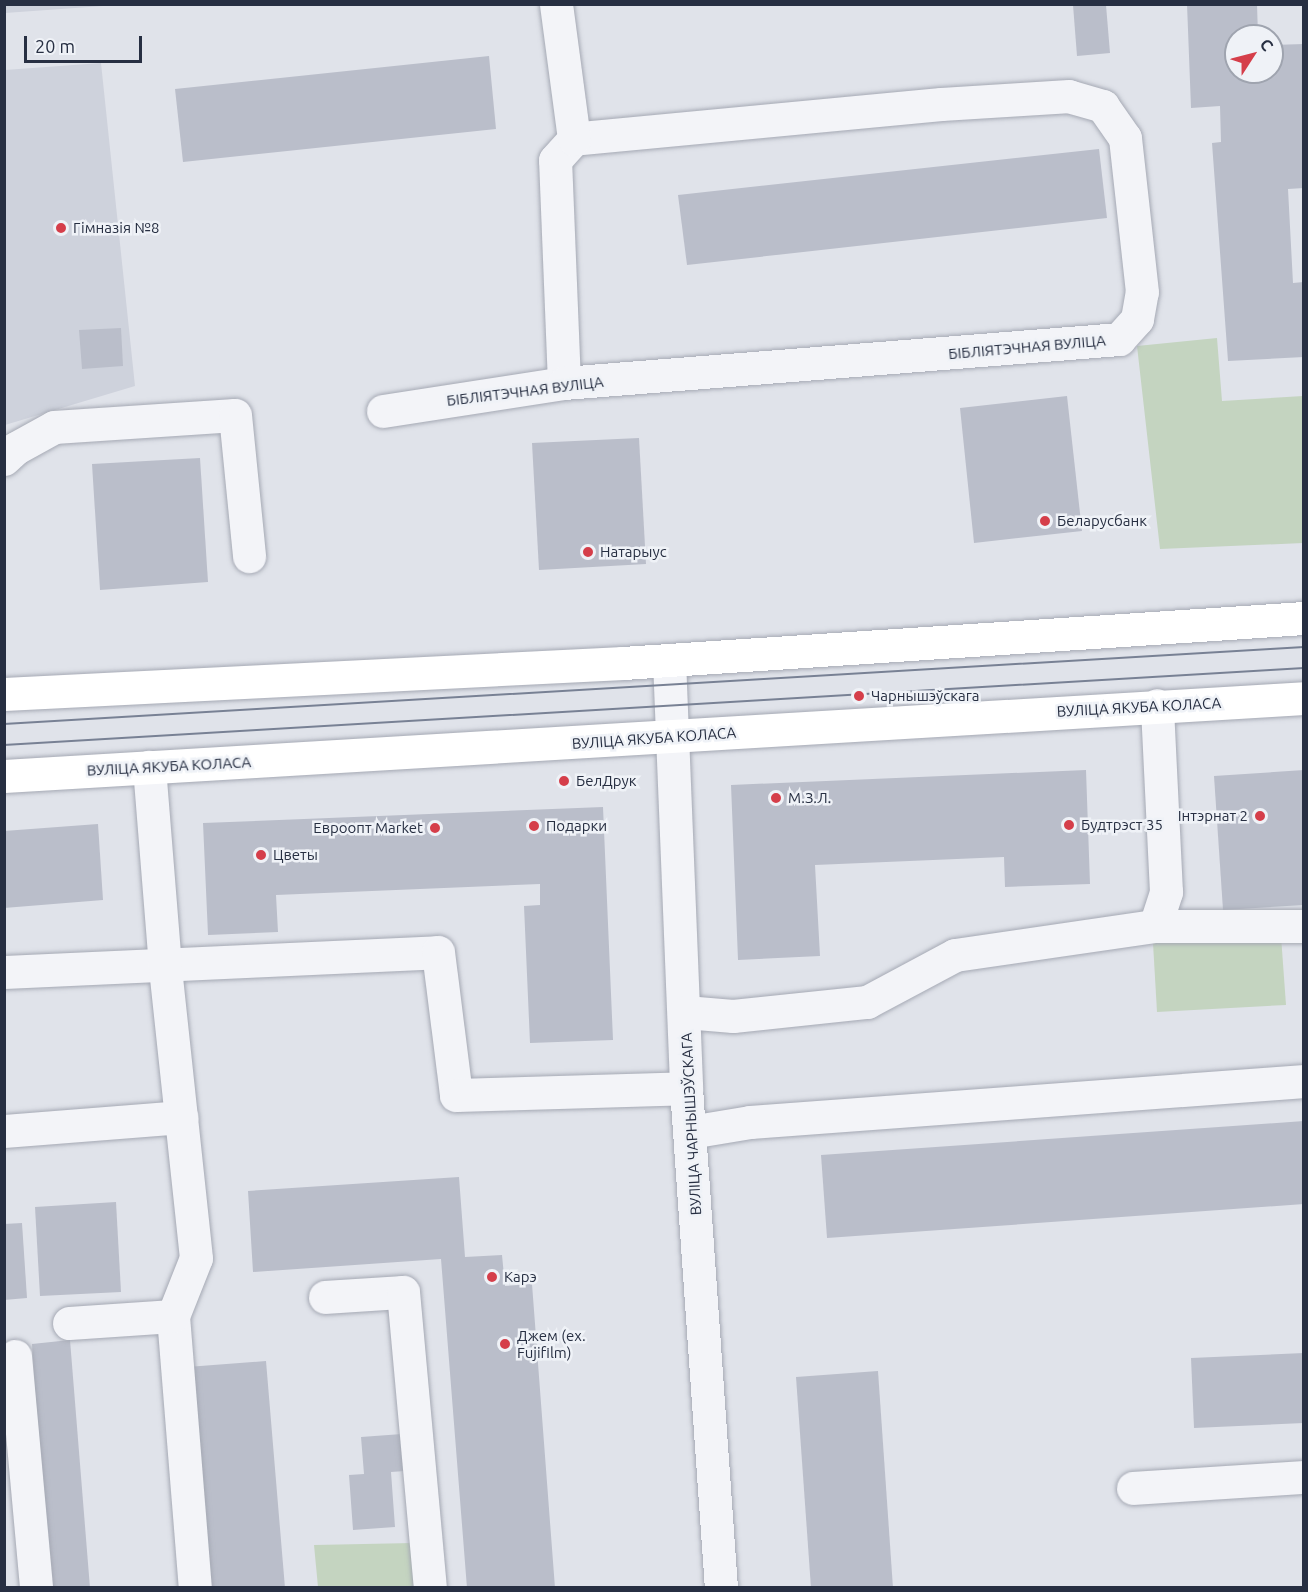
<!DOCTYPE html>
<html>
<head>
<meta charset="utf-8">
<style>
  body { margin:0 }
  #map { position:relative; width:1308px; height:1592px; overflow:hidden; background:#e0e3ea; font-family:Ubuntu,sans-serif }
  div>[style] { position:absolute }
  .built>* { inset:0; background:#ced2dc }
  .green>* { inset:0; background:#c4d4c0 }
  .building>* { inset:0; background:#babeca }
  .roads { filter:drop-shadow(0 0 2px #a5a9b4) drop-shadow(0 0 2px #a5a9b4) }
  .minor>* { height:33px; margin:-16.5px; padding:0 16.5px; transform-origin:16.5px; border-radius:16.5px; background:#f3f4f8 }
  .major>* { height:33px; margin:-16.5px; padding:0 16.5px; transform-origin:16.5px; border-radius:16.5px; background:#fff }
  .tram>* { height:1.5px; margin:-0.75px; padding:0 0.75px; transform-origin:0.75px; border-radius:0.75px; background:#788194 }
  .dots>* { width:16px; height:16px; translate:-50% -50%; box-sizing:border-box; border:3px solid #eff2f7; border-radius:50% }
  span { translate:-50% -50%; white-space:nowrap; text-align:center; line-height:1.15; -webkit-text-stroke:5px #eff2f7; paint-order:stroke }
  .poi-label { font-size:15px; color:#272f42 }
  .left { translate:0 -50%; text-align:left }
  .right { translate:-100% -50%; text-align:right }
  .street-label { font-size:15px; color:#272f42 }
  .frame { position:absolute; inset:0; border:6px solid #272f42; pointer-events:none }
  .north { position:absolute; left:1224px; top:24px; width:60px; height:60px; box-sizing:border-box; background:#eff2f7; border:2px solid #9fa4af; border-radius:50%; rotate:54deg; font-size:16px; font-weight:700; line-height:24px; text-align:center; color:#272f42 }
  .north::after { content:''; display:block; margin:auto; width:21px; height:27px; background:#d53e4a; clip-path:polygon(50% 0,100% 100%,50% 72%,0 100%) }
  .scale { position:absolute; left:24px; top:36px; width:118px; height:27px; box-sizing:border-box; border:3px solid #272f42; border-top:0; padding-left:8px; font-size:18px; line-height:21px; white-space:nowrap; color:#272f42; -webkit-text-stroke:4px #eff2f7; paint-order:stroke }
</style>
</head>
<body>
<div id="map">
  <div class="built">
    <div style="clip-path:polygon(5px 4px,117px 4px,117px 5px,5px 13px)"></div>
    <div style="clip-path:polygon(101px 63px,135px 386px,5px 425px,5px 70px)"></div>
  </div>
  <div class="green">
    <div style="clip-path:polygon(1217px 338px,1222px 401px,1303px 396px,1303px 543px,1160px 549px,1137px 346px)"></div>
    <div style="clip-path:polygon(1281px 936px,1286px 1005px,1157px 1012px,1153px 943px)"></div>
    <div style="clip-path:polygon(413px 1543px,418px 1587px,318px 1587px,314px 1545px)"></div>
  </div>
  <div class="building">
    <div style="clip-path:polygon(1187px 4px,1257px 4px,1258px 36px,1236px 36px,1236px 72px,1272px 72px,1272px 45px,1304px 44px,1304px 188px,1288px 189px,1293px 283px,1304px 282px,1304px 357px,1228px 361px,1212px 143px,1221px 142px,1220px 106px,1191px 108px)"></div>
    <div style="clip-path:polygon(1073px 5px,1106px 5px,1110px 53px,1077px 56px)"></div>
    <div style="clip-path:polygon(489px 56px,496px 129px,183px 162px,175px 89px)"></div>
    <div style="clip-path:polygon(1099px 149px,1107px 218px,687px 265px,678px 195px)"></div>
    <div style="clip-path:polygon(121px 328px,123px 366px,82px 369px,79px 330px)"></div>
    <div style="clip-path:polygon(1067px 396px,1082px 531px,974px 543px,960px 408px)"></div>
    <div style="clip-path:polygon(639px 438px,646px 564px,539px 570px,532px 443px)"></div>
    <div style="clip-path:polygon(200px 458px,208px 582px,100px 590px,92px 464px)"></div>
    <div style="clip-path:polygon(1086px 770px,1090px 884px,1005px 887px,1004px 857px,815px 865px,820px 956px,738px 960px,731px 785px)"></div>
    <div style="clip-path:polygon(1304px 770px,1304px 905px,1223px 910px,1214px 776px)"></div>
    <div style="clip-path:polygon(603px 807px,613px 1040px,530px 1043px,524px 906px,540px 905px,540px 884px,276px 895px,278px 932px,208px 935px,203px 823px)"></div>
    <div style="clip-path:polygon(98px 824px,103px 900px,4px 908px,4px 831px)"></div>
    <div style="clip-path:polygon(1304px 1121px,1304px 1204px,827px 1238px,821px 1155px)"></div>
    <div style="clip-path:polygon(459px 1177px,465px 1257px,502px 1255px,505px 1286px,532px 1284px,555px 1588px,467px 1588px,441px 1259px,253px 1272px,248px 1191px)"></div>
    <div style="clip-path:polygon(116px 1202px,121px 1292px,40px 1296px,35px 1207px)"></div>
    <div style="clip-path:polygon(22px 1223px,27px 1298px,4px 1300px,4px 1224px)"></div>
    <div style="clip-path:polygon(70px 1340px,90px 1588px,48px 1588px,32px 1344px)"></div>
    <div style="clip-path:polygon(1304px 1353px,1304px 1423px,1194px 1428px,1191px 1358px)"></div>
    <div style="clip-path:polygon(266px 1361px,285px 1588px,206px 1588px,187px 1367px)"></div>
    <div style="clip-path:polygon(878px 1371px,893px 1588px,811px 1588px,796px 1377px)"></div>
    <div style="clip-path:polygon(402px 1434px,405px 1471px,391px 1472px,395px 1527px,353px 1530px,349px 1475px,364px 1474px,361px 1437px)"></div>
  </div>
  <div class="roads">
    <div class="minor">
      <div style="left:564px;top:383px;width:223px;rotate:-92.3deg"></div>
      <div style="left:555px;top:160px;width:28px;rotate:-48deg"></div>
      <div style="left:383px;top:411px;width:183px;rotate:-8.8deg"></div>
      <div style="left:564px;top:383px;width:557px;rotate:-4.53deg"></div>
      <div style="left:1119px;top:339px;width:27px;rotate:-48deg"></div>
      <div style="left:1137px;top:319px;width:27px;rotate:-80deg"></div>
      <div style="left:1142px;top:292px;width:155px;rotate:-96.3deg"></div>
      <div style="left:1125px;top:138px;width:39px;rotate:-125deg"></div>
      <div style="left:1103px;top:106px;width:35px;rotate:-164deg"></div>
      <div style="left:1069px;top:96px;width:128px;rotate:176.4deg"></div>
      <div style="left:941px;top:104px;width:369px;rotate:174.6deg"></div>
      <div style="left:574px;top:139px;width:136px;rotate:-97.6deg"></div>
      <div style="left:4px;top:459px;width:16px;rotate:-43deg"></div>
      <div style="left:16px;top:448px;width:43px;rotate:-28.9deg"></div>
      <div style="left:54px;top:427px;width:181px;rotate:-3.8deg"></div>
      <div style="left:235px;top:415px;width:142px;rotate:84.3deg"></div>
      <div style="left:669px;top:660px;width:428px;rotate:87.7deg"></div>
      <div style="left:686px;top:1088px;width:501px;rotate:86deg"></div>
      <div style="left:1155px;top:926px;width:36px;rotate:-72deg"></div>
      <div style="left:1166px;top:892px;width:187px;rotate:-92.8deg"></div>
      <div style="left:4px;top:972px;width:434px;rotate:-2.6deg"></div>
      <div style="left:438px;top:952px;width:144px;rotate:82.8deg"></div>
      <div style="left:456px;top:1095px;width:230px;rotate:-1.7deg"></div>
      <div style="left:685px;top:1012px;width:48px;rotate:4.8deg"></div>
      <div style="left:733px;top:1016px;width:135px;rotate:-6deg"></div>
      <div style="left:867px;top:1002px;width:100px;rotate:-28.1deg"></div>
      <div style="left:955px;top:955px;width:202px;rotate:-8.3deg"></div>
      <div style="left:1155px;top:926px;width:149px"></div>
      <div style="left:4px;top:1131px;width:178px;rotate:-4.5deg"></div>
      <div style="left:690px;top:1132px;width:61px;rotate:-9.5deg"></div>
      <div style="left:750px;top:1122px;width:556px;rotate:-4.23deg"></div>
      <div style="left:325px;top:1297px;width:78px;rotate:-3.7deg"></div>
      <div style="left:403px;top:1292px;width:297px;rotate:84.8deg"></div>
      <div style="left:173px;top:1316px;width:273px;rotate:85.4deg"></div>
      <div style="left:69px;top:1323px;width:104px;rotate:-3.9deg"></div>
      <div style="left:173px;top:1316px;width:62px;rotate:-68.4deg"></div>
      <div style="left:196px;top:1258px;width:294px;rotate:-96.1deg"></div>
      <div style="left:165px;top:966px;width:200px;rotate:-94.6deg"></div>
      <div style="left:15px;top:1356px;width:233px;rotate:84.8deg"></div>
      <div style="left:1133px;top:1488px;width:171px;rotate:-3.7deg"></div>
    </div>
    <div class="major">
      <div style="left:4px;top:694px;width:620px;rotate:-2.87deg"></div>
      <div style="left:623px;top:663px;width:682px;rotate:-3.78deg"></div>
      <div style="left:4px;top:776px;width:1302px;rotate:-3.43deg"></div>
    </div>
  </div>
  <div class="tram">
    <div style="left:4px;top:724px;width:1302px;rotate:-3.39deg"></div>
    <div style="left:4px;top:745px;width:1302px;rotate:-3.39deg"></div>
  </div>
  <div class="dots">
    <div style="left:61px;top:228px;background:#d53e4a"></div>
    <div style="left:1045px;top:521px;background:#d53e4a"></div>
    <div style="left:588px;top:552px;background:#d53e4a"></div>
    <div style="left:859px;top:696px;background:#d53e4a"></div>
    <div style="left:564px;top:781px;background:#d53e4a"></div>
    <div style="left:776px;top:798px;background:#d53e4a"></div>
    <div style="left:1260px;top:816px;background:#d53e4a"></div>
    <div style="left:1069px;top:825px;background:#d53e4a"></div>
    <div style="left:534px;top:826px;background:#d53e4a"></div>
    <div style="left:435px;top:828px;background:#d53e4a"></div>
    <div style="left:261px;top:855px;background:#d53e4a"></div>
    <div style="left:492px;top:1277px;background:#d53e4a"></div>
    <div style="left:505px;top:1344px;background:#d53e4a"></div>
  </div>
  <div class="poi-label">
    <span class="left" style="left:73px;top:228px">Гімназія №8</span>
    <span class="left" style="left:1057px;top:521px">Беларусбанк</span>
    <span class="left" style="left:600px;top:552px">Натарыус</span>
    <span class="left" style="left:871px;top:696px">Чарнышэўскага</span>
    <span class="left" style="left:576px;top:781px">БелДрук</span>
    <span class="left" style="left:788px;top:798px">М.З.Л.</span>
    <span class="right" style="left:1248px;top:816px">Інтэрнат 2</span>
    <span class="left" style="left:1081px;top:825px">Будтрэст 35</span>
    <span class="left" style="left:546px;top:826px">Подарки</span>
    <span class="right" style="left:423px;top:828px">Евроопт Market</span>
    <span class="left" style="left:273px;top:855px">Цветы</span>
    <span class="left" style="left:504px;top:1277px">Карэ</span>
    <span class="left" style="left:517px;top:1344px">Джем (ex.<br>Fujifilm)</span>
  </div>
  <div class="street-label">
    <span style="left:1027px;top:347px;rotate:-5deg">БІБЛІЯТЭЧНАЯ ВУЛІЦА</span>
    <span style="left:525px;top:391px;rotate:-7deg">БІБЛІЯТЭЧНАЯ ВУЛІЦА</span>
    <span style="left:1139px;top:707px;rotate:-3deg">ВУЛІЦА ЯКУБА КОЛАСА</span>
    <span style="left:654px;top:738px;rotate:-4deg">ВУЛІЦА ЯКУБА КОЛАСА</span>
    <span style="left:169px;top:766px;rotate:-3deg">ВУЛІЦА ЯКУБА КОЛАСА</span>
    <span style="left:691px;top:1124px;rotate:-93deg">ВУЛІЦА ЧАРНЫШЭЎСКАГА</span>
  </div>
  <div class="frame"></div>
  <div class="north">С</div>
  <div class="scale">20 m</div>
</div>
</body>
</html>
